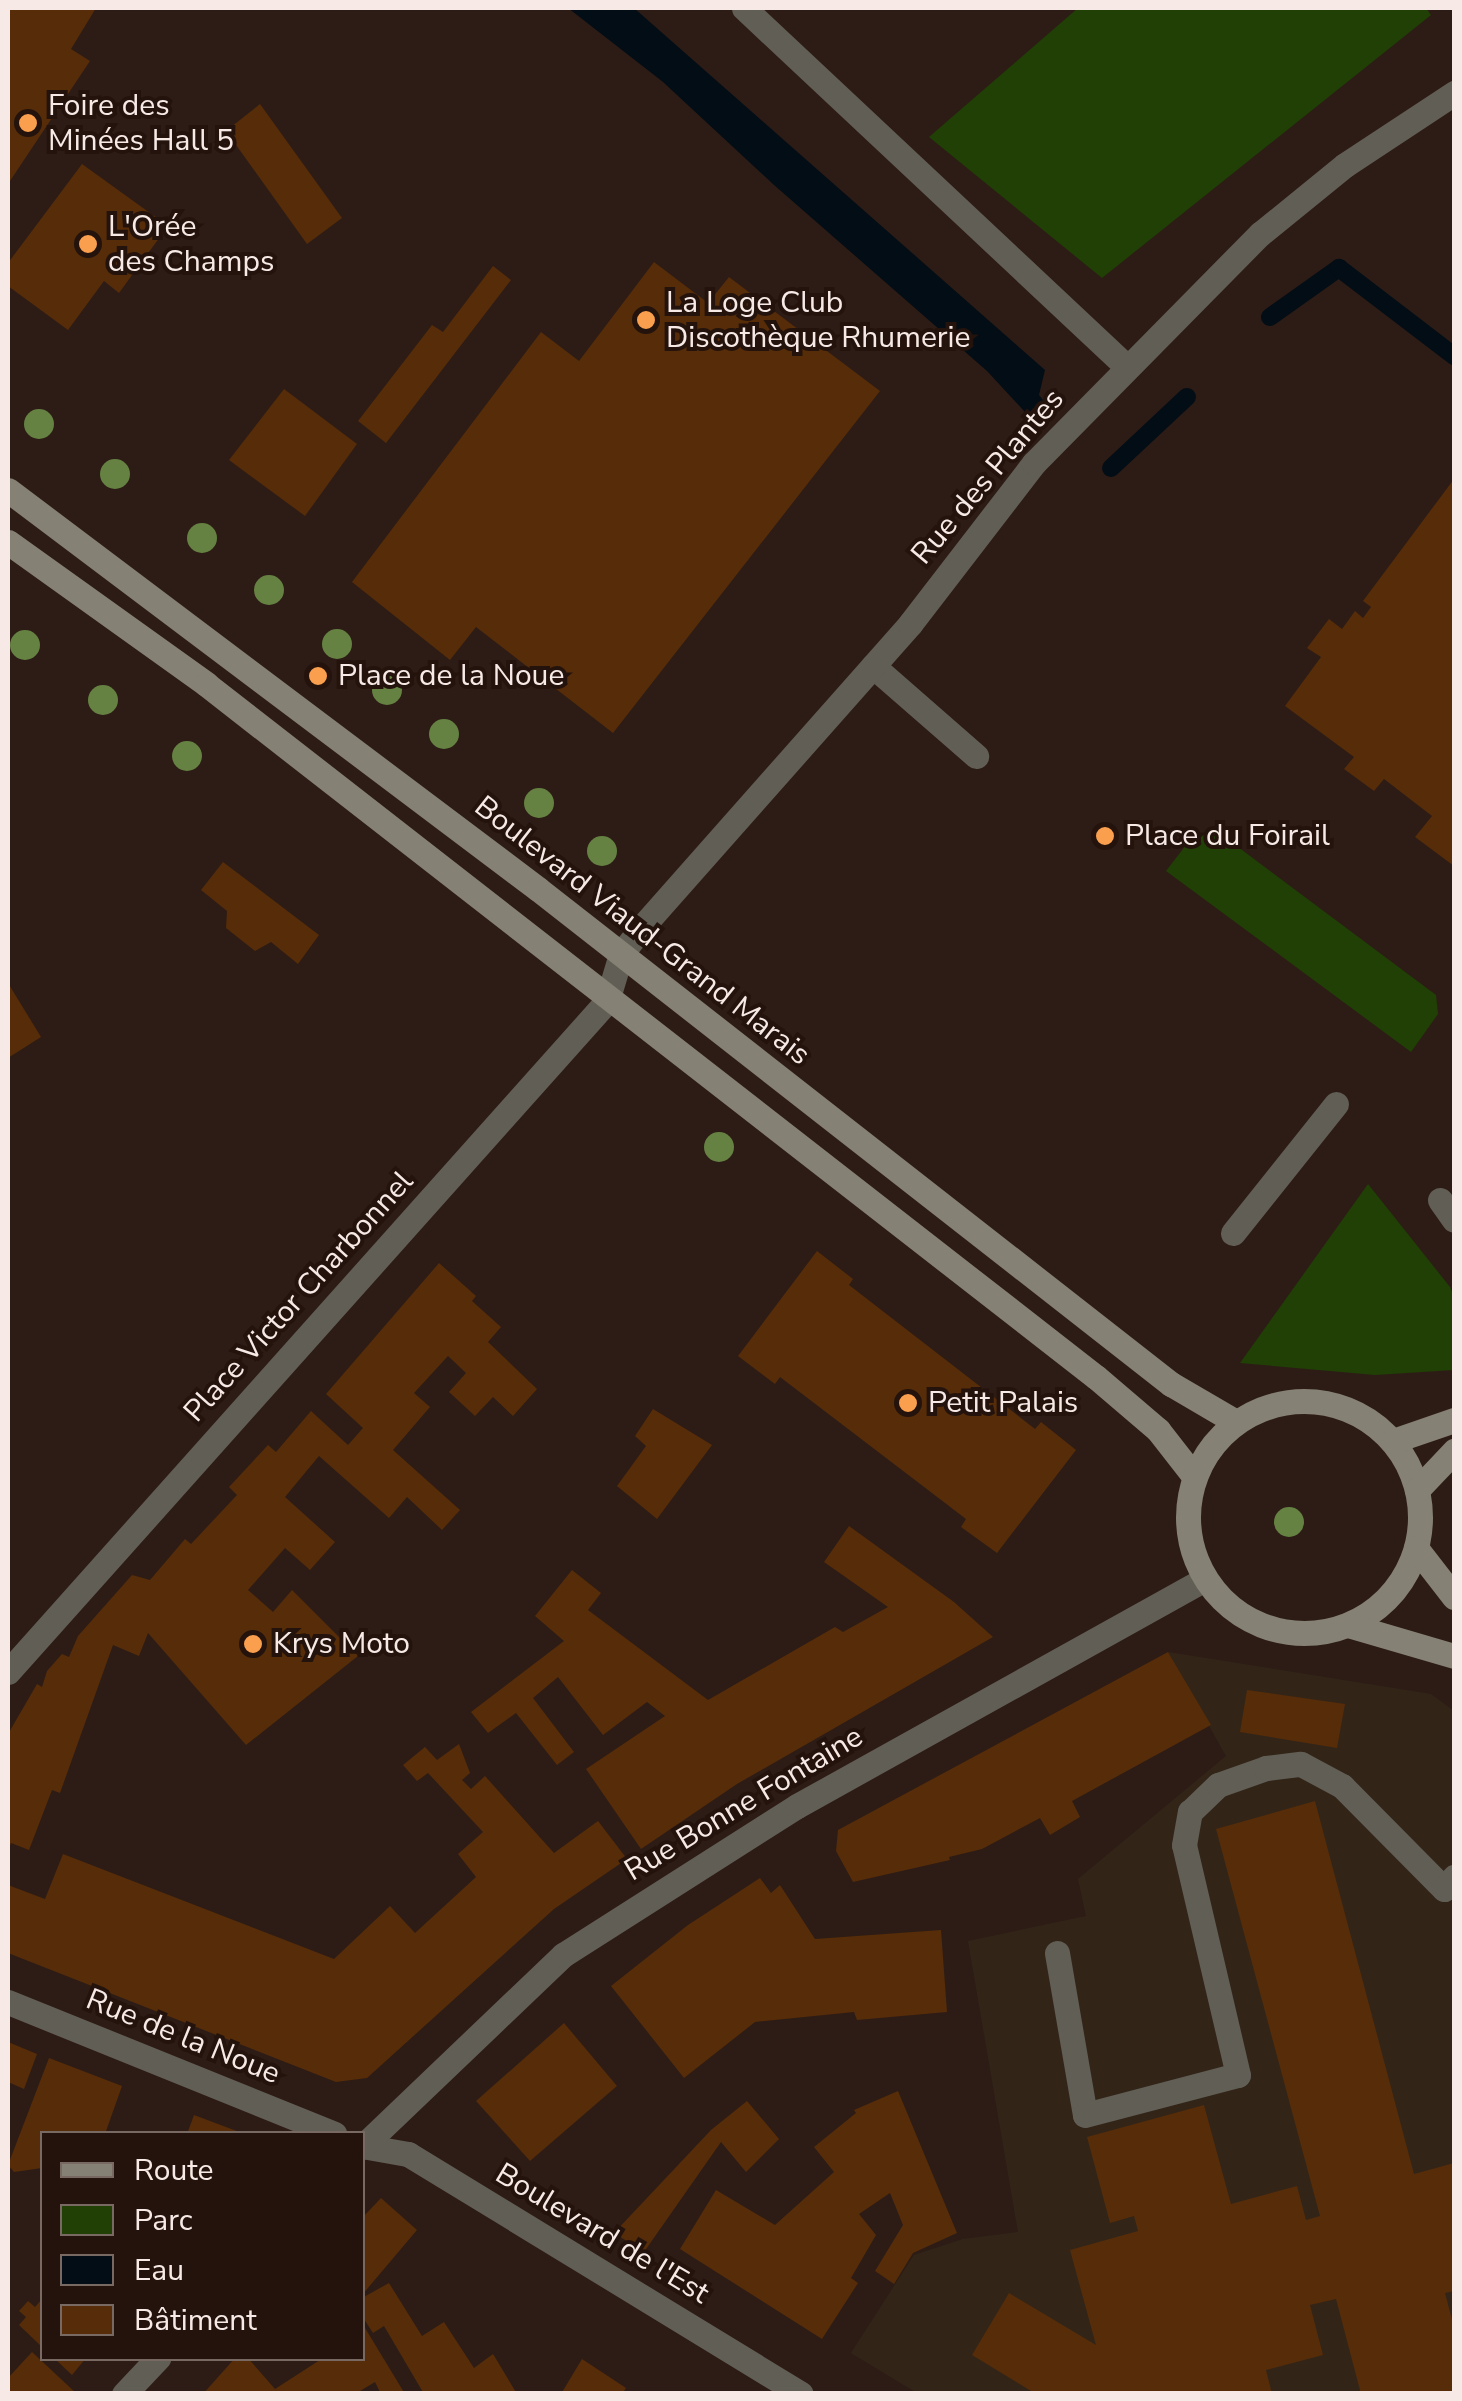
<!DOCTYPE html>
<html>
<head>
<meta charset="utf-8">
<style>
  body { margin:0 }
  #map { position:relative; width:1462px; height:2401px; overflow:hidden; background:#2d1c15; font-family:"Nunito Sans",sans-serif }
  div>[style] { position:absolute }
  .medical>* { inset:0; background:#322518 }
  .green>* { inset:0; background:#204006 }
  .water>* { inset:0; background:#030d16 }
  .stream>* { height:18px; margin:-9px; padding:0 9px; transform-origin:9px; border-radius:9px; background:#030d16 }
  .building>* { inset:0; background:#562c09 }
  .service>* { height:25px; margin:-12.5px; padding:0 12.5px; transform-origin:12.5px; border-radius:12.5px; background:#615e56 }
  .minor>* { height:25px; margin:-12.5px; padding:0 12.5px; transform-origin:12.5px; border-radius:12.5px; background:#615e56 }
  .tertiary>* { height:25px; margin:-12.5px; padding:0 12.5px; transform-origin:12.5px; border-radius:12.5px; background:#615e56 }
  .secondary>* { height:25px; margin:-12.5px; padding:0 12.5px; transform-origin:12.5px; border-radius:12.5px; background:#858174 }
  .secondary>.ring { margin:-12.5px; padding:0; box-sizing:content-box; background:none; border:25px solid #858174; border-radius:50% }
  .trees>* { width:30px; height:30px; margin:-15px; border-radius:50%; background:#658243 }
  .dots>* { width:28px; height:28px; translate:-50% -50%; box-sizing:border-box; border:5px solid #23130c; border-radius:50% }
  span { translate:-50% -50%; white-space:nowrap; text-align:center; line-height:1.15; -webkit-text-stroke:8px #23130c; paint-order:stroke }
  .poi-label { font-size:30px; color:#f7eae6 }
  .left { translate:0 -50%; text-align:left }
  .street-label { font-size:30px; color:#f7eae6 }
  .frame { position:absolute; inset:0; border:10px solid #f7eae6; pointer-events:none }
  .legend { position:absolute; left:40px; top:2131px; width:325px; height:230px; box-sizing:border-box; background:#23130c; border:2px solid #786963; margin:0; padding:12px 18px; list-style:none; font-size:30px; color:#f7eae6 }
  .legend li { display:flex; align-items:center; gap:20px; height:50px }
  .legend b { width:50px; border:2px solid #786963 }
</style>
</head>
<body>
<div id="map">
  <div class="medical">
    <div style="clip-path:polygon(1168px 1652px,1431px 1694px,1454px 1711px,1454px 2393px,917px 2393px,851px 2353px,914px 2255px,963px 2239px,1018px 2232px,968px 1941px,1086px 1916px,1078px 1879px,1226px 1756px)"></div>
  </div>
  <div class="green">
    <div style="clip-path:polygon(1078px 8px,1426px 8px,1431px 15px,1102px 278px,929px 137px)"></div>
    <div style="clip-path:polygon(1218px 832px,1436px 995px,1438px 1014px,1411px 1052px,1166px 871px,1193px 836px)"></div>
    <div style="clip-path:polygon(1368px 1184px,1450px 1287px,1454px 1297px,1454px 1370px,1375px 1375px,1240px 1363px)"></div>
  </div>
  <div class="water">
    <div style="clip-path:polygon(568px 8px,634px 8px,1045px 370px,1039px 395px,1051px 410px,1037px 425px,987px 371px,774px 185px,663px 82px)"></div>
  </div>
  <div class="stream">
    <div style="left:1270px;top:317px;width:85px;rotate:-35.4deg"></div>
    <div style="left:1339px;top:268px;width:145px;rotate:37.4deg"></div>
    <div style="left:1111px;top:468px;width:104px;rotate:-43.1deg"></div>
  </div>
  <div class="building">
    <div style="clip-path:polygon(8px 8px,96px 8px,71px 49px,90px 61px,8px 184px)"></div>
    <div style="clip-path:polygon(260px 104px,342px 218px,307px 244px,226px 131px)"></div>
    <div style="clip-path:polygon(82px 164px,168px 226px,119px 293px,104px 281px,68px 330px,8px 286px,8px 263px)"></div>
    <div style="clip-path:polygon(654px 262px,708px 303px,729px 277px,880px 391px,613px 733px,476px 627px,450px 660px,352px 582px,541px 332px,579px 361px)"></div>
    <div style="clip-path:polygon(493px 266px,511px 280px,386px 443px,358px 421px,432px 325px,443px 332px)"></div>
    <div style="clip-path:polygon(284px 389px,357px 444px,305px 516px,229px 460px)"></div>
    <div style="clip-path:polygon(1454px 479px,1454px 866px,1415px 837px,1432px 816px,1384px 779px,1374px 791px,1344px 769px,1354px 757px,1285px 706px,1321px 657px,1307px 648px,1329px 619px,1342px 629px,1355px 611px,1363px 618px,1371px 607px,1363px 601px)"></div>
    <div style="clip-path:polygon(223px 862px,319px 935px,298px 964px,271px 942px,255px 951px,226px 928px,227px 911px,201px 890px)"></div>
    <div style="clip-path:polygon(8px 983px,41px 1037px,8px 1058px)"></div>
    <div style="clip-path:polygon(817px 1251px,853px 1279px,849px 1285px,1035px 1429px,1041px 1422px,1076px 1450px,997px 1553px,961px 1527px,966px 1519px,780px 1377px,775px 1384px,738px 1356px)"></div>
    <div style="clip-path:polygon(439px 1263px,476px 1296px,472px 1301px,501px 1327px,488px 1342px,537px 1389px,513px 1416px,493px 1397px,475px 1416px,449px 1392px,466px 1373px,448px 1356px,414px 1393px,430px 1407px,393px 1450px,460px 1510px,442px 1530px,407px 1497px,389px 1518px,319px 1456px,285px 1497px,335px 1542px,310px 1570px,285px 1548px,248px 1590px,273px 1612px,292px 1590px,358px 1656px,246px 1745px,148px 1633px,139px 1656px,113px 1645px,60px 1793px,52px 1790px,29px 1850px,11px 1843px,8px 1851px,8px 1734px,37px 1684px,42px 1687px,47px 1671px,62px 1654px,69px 1657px,78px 1636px,132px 1575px,150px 1580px,185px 1539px,191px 1544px,237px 1495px,229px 1487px,268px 1445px,276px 1452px,311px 1411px,348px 1445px,363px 1428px,326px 1394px)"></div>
    <div style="clip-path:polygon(653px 1409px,712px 1445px,657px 1519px,617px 1486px,646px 1446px,635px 1436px)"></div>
    <div style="clip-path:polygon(849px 1526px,954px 1602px,993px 1637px,737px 1784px,641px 1849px,586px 1769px,665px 1716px,647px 1702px,603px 1735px,558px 1677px,533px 1698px,574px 1752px,557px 1765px,516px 1713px,488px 1733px,471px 1712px,564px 1641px,535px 1616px,572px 1570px,601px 1593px,588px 1610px,708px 1700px,835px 1627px,843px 1632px,888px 1607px,824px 1562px)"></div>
    <div style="clip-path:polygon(1168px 1652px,1211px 1725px,1072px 1801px,1080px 1817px,1050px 1835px,1040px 1818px,982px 1849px,949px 1857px,950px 1860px,853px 1882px,836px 1851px,838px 1830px)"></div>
    <div style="clip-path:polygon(1247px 1690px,1345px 1704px,1337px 1748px,1240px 1732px)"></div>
    <div style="clip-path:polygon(459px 1744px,470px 1773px,462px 1780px,471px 1789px,485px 1776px,554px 1853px,598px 1821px,627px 1859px,554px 1909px,367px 2078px,336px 2082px,8px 1953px,8px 1885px,45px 1899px,63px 1854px,334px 1959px,390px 1906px,415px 1933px,476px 1877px,458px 1854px,483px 1832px,428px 1773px,417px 1781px,403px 1765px,425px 1747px,437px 1760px)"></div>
    <div style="clip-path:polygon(1315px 1801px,1414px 2174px,1454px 2163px,1454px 2291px,1445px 2293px,1454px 2327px,1454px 2394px,1361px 2394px,1336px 2299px,1310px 2305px,1323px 2355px,1266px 2370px,1272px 2394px,1036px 2394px,972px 2355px,1009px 2293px,1096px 2345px,1070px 2250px,1138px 2231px,1134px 2216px,1110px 2223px,1087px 2137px,1204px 2105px,1231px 2204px,1297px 2186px,1306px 2220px,1320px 2216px,1216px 1829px)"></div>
    <div style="clip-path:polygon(760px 1878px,771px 1893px,780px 1885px,815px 1939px,941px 1930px,947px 2012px,857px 2020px,854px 2012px,755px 2022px,684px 2078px,611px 1986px,688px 1925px)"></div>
    <div style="clip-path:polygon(564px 2023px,617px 2086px,530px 2161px,476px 2101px)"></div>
    <div style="clip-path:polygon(8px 2042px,37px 2054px,24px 2089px,8px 2082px)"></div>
    <div style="clip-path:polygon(49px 2058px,122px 2086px,105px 2134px,42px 2134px,42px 2168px,14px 2172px,8px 2165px)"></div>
    <div style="clip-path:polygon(898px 2091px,957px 2233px,913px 2253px,894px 2284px,875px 2271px,903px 2225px,890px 2193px,859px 2214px,876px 2235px,851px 2278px,858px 2283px,822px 2339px,680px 2249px,716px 2190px,775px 2225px,834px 2172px,814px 2147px,856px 2113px,854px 2110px)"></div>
    <div style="clip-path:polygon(747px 2101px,779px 2139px,746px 2172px,721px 2142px,644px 2252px,614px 2233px,711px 2130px)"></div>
    <div style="clip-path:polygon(194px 2115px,242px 2133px,241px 2134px,187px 2134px)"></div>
    <div style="clip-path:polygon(381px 2198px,417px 2230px,362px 2295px,362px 2218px)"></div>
    <div style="clip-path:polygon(389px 2283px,422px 2336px,444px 2322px,474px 2368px,493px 2354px,517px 2394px,424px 2394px,384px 2326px,373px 2333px,362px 2316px,362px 2298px)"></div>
    <div style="clip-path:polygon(42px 2299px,42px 2347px,19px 2325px,26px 2317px,19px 2311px,28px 2301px,35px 2307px)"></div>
    <div style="clip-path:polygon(362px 2323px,405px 2394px,381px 2394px,375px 2382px,355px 2394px,203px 2394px,235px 2358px,248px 2358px,275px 2389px,323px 2358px,362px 2358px)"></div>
    <div style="clip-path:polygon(32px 2352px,77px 2394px,8px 2394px,8px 2378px)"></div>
    <div style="clip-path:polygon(54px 2358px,86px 2358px,72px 2375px)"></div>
    <div style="clip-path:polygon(582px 2359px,626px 2388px,622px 2394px,561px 2394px)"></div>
  </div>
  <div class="service">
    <div style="left:744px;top:8px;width:525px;rotate:43.15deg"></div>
    <div style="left:873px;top:666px;width:137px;rotate:41.1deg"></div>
    <div style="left:1440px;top:1200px;width:24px;rotate:55deg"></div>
    <div style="left:1233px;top:1233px;width:165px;rotate:-51.4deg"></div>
    <div style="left:1057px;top:1953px;width:164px;rotate:80.2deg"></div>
    <div style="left:1085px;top:2115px;width:158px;rotate:-14.7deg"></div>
    <div style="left:1238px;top:2075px;width:236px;rotate:-103.2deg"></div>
    <div style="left:1184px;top:1845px;width:34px;rotate:-80deg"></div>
    <div style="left:1190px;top:1812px;width:39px;rotate:-44deg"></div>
    <div style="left:1218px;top:1785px;width:51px;rotate:-19.5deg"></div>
    <div style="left:1266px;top:1768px;width:35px;rotate:-7deg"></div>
    <div style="left:1301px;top:1764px;width:47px;rotate:28.2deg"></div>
    <div style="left:1342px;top:1786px;width:145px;rotate:45.3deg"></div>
    <div style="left:1444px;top:1889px;width:16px;rotate:-50deg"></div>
  </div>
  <div class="minor">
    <div style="left:8px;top:1672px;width:899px;rotate:-48.24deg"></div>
    <div style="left:607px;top:1001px;width:49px;rotate:-73.4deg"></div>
    <div style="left:621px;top:954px;width:34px;rotate:-52deg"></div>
    <div style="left:642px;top:927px;width:405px;rotate:-48.5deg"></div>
    <div style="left:910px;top:624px;width:203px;rotate:-52.4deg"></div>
    <div style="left:1034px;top:463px;width:322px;rotate:-45.4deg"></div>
    <div style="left:1260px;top:234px;width:109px;rotate:-39.1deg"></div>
    <div style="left:1345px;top:165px;width:131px;rotate:-33.4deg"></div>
    <div style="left:8px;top:2002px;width:352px;rotate:22deg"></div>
    <div style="left:362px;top:2146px;width:47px;rotate:9.9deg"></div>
    <div style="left:408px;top:2154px;width:460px;rotate:31.4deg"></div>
  </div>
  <div class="tertiary">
    <div style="left:362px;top:2147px;width:278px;rotate:-43.7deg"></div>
    <div style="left:563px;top:1955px;width:277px;rotate:-32.5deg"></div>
    <div style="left:797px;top:1806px;width:467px;rotate:-29.1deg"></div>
    <div style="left:124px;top:2394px;width:50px;rotate:-46.6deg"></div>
  </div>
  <div class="secondary">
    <div style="left:8px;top:490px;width:663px;rotate:36.97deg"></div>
    <div style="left:538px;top:889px;width:804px;rotate:38.03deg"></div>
    <div style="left:1171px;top:1384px;width:75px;rotate:30.3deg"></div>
    <div style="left:8px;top:542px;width:244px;rotate:35.6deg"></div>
    <div style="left:206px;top:684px;width:1128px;rotate:37.91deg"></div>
    <div style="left:1096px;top:1377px;width:82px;rotate:40.5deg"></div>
    <div style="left:1158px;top:1430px;width:58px;rotate:52deg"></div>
    <div class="ring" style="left:1188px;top:1401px;width:207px;height:207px"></div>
    <div style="left:1393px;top:1441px;width:65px;rotate:-19deg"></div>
    <div style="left:1417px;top:1490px;width:54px;rotate:-46.5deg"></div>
    <div style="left:1416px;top:1548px;width:62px;rotate:52.2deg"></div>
    <div style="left:1348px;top:1625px;width:110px;rotate:16.3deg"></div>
  </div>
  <div class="trees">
    <div style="left:39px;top:424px"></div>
    <div style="left:115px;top:474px"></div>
    <div style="left:202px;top:538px"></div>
    <div style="left:269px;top:590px"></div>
    <div style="left:337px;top:644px"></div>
    <div style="left:25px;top:645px"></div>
    <div style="left:387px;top:690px"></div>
    <div style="left:103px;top:700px"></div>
    <div style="left:444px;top:734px"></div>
    <div style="left:187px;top:756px"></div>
    <div style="left:539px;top:803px"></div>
    <div style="left:602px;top:851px"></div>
    <div style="left:719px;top:1147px"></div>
    <div style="left:1289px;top:1522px"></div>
  </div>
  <div class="dots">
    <div style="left:28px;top:123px;background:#fa9f4e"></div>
    <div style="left:88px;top:244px;background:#fa9f4e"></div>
    <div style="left:646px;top:320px;background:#fa9f4e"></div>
    <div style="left:318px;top:676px;background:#fa9f4e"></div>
    <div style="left:1105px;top:836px;background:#fa9f4e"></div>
    <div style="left:908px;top:1403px;background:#fa9f4e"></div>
    <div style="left:253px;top:1644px;background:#fa9f4e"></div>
  </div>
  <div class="poi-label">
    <span class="left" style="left:48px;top:123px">Foire des<br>Minées Hall 5</span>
    <span class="left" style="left:108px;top:244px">L'Orée<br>des Champs</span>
    <span class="left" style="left:666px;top:320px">La Loge Club<br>Discothèque Rhumerie</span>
    <span class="left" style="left:338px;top:676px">Place de la Noue</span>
    <span class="left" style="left:1125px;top:836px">Place du Foirail</span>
    <span class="left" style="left:928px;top:1403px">Petit Palais</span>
    <span class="left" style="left:273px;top:1644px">Krys Moto</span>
  </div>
  <div class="street-label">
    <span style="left:988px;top:477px;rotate:-50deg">Rue des Plantes</span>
    <span style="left:642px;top:931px;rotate:38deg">Boulevard Viaud-Grand Marais</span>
    <span style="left:299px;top:1297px;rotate:-48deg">Place Victor Charbonnel</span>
    <span style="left:744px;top:1804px;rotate:-31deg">Rue Bonne Fontaine</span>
    <span style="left:183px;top:2037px;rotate:22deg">Rue de la Noue</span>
    <span style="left:602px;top:2234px;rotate:31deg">Boulevard de l'Est</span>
  </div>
  <div class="frame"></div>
  <ul class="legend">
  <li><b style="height:12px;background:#858174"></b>Route</li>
  <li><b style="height:28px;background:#204006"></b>Parc</li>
  <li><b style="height:28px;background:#030d16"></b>Eau</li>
  <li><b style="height:28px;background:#562c09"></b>Bâtiment</li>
  </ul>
</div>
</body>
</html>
